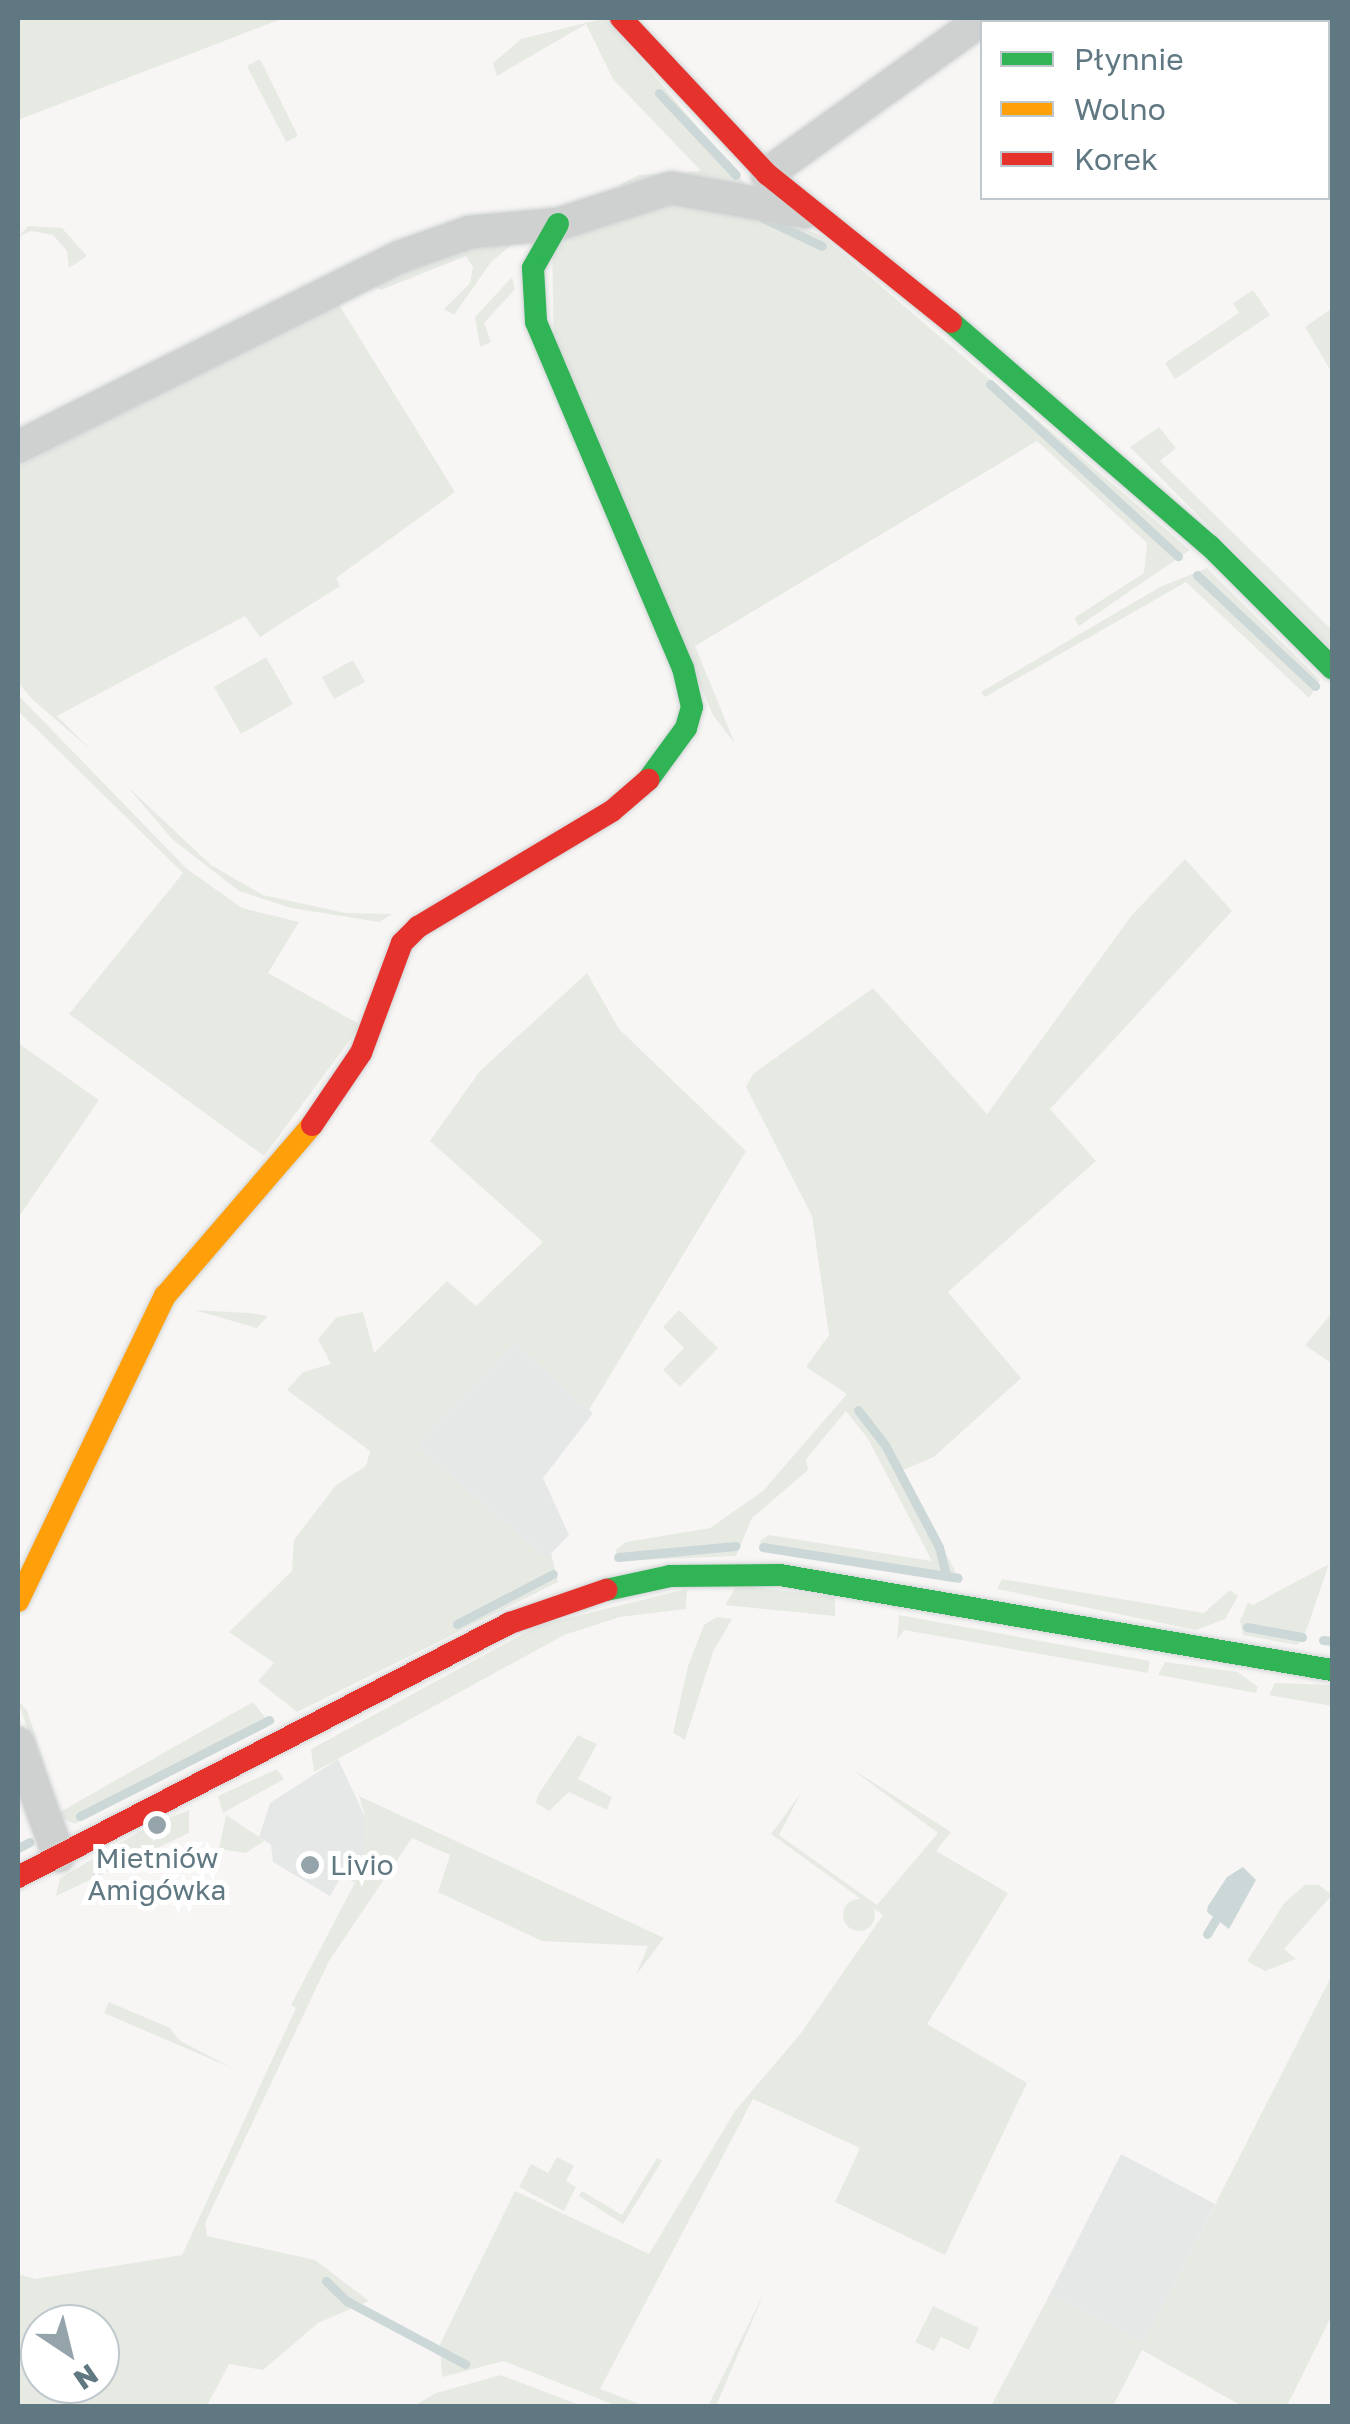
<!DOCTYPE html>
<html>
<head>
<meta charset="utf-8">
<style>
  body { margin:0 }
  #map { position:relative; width:1350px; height:2424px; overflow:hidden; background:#f7f6f5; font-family:"Golos Text",sans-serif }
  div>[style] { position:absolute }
  .built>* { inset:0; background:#e6e8e8 }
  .green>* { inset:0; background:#e7eae3 }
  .round { border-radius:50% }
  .water>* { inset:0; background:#ccd7d8 }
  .stream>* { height:9px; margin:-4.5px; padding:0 4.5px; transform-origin:4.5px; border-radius:4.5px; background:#ccd7d8 }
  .roads { filter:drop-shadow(0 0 2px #d0d3d4) drop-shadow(0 0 2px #d0d3d4) }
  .street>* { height:32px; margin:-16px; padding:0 16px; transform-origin:16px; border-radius:16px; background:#cfd0d0 }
  .fast>* { height:22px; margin:-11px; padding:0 11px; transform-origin:11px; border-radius:11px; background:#30b455 }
  .slow>* { height:22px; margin:-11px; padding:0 11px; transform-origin:11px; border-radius:11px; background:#ff9f0a }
  .jam>* { height:22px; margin:-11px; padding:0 11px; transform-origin:11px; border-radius:11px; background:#e5322d }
  .dots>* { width:28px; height:28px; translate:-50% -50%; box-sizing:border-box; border:5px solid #fff; border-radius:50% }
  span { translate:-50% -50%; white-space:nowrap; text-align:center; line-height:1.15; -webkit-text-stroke:10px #fff; paint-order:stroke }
  .poi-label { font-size:28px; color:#607882 }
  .left { translate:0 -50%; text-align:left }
  .frame { position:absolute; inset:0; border:20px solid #607882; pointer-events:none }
  .legend { position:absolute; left:980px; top:20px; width:350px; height:180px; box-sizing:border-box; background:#fff; border:2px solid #bfc9cd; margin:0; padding:12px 18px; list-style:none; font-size:30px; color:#607882 }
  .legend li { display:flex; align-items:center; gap:20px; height:50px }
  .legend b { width:50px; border:2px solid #bfc9cd }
  .north { position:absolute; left:20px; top:2304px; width:100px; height:100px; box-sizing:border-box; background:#fff; border:2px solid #bfc9cd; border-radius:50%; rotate:145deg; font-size:28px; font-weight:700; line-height:40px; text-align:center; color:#607882 }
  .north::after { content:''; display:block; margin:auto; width:35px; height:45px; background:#95a4aa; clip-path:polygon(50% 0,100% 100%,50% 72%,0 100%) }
</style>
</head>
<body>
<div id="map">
  <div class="built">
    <div style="clip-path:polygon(515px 1342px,593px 1413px,543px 1478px,569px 1535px,546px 1559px,415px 1446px)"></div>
    <div style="clip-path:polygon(338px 1759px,366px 1819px,365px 1849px,355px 1883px,342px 1875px,330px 1896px,273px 1862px,271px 1845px,259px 1837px,270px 1803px)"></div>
    <div style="clip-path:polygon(1121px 2154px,1215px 2204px,1144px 2345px,1050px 2294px)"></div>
  </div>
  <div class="green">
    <div style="clip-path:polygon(18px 18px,284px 18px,18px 120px)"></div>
    <div style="clip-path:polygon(606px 18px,746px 185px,619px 185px,639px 175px,701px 171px,613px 79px,586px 24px,497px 76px,493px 63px,521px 39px)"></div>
    <div style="clip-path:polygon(260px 59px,298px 136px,286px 142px,247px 66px)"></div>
    <div style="clip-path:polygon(651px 199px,765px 212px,822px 236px,1190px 550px,1079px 626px,1074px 618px,1144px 573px,1147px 543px,1037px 441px,695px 646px,735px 744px,713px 715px,554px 349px,552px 248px,570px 229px)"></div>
    <div style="clip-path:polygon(28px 226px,62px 228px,87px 256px,69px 268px,67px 251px,53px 235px,31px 231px,18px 237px)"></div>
    <div style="clip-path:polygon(514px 243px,491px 262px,454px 315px,444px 309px,470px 283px,473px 267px,466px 256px,381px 290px,373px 284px,338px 303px,455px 492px,336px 578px,340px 586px,260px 637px,245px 616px,57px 716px,91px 750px,33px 700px,18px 683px,18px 467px,422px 254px)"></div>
    <div style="clip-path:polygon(512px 277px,515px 289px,484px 323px,491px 342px,480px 347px,475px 317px)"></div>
    <div style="clip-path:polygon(1253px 290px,1270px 315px,1175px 379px,1165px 363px,1239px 313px,1233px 303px)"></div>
    <div style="clip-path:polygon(1332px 308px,1332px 373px,1305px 327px)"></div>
    <div style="clip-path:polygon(1159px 427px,1176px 448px,1160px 461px,1332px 630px,1332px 650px,1130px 447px)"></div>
    <div style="clip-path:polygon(1207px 568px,1320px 680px,1309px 698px,1186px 582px,985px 697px,981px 692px,1160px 587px)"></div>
    <div style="clip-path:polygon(266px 657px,293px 704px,241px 734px,214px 687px)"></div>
    <div style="clip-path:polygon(353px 660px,365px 682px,334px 699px,322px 677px)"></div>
    <div style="clip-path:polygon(18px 695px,187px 869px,242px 908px,299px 922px,268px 973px,361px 1025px,264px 1156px,69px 1014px,183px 873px,18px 711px)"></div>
    <div style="clip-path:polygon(127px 786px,211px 865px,263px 895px,345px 913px,392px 914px,379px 922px,291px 908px,239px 891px,172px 839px)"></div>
    <div style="clip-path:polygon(1185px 859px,1232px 911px,1050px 1109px,1096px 1161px,948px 1292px,1021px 1378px,934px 1457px,903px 1470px,960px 1581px,762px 1552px,760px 1541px,769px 1535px,932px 1561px,868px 1439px,846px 1411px,806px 1459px,808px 1470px,752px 1518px,736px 1556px,618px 1561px,616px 1550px,626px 1542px,710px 1528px,763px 1491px,847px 1394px,806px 1367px,829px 1335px,812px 1216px,746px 1087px,753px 1074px,873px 988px,987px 1114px,1132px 915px)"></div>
    <div style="clip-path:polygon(587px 973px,619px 1029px,746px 1151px,589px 1410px,515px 1343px,416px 1446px,545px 1558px,551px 1553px,558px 1582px,297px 1712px,258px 1681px,274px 1663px,229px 1632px,292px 1571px,294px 1540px,336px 1485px,366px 1466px,370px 1451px,287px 1390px,303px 1372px,331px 1364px,318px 1339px,337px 1317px,363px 1312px,374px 1353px,447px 1281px,476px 1306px,543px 1242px,430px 1141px,480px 1071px)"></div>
    <div style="clip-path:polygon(18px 1043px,99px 1100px,18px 1218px)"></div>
    <div style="clip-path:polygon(194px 1310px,250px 1313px,268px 1316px,257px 1328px)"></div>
    <div style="clip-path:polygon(679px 1310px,718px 1348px,680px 1387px,663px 1370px,684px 1348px,663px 1327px)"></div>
    <div style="clip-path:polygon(1332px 1313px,1332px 1364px,1305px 1345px)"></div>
    <div style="clip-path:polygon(1329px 1564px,1303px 1640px,1297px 1645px,1243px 1635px,1240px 1621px,1248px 1602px,1253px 1605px)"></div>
    <div style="clip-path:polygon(1002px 1579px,1204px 1613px,1230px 1590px,1238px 1596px,1225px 1619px,1196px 1630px,997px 1589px)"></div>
    <div style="clip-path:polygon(737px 1585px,835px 1597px,835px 1616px,725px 1605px)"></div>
    <div style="clip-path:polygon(687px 1589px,686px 1609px,620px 1617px,564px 1635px,314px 1772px,311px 1749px,540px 1625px)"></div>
    <div style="clip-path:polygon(899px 1615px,1150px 1661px,1148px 1673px,904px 1630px,897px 1640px)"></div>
    <div style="clip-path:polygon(717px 1617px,732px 1619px,713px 1652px,685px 1740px,673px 1733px,688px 1666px,704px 1625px)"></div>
    <div style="clip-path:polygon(1165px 1662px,1238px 1672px,1258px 1687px,1256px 1693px,1158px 1675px)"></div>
    <div style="clip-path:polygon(1275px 1683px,1332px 1685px,1332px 1706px,1269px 1695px)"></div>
    <div style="clip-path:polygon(18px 1701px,27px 1710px,60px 1812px,253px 1702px,271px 1725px,75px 1824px,57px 1816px)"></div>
    <div style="clip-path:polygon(578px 1735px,597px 1744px,578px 1779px,612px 1797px,607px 1810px,569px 1792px,549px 1811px,536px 1803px,538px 1795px)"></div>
    <div style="clip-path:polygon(849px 1767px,951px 1832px,936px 1851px,1008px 1893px,927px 2024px,1027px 2083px,945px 2255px,835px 2202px,860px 2148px,753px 2099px,600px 2389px,645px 2406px,617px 2406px,504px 2361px,442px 2377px,440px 2344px,515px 2191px,649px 2254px,735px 2111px,801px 2033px,883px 1915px,771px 1834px,801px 1793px,779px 1835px,877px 1905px,938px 1833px)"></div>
    <div style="clip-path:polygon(277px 1769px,284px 1779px,223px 1813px,218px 1796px)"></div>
    <div style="clip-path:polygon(evenodd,359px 1796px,664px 1938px,636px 1975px,648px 1946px,542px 1941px,438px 1892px,450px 1855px,412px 1838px,329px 1961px,205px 2223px,207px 2236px,315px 2260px,369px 2301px,318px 2323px,263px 2370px,229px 2364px,207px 2406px,18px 2406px,18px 2274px,35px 2279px,182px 2255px,296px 2008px,291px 2005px,361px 1871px,366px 1819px,359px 1796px,40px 2324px,100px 2324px,100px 2384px,40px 2384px,40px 2324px)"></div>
    <div style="clip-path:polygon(189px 1810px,189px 1833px,56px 1896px,60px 1878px,146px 1828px,153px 1841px,171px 1832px,166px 1819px)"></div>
    <div style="clip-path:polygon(226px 1815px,259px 1837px,264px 1841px,246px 1853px,219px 1849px)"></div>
    <div style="clip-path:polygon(1305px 1885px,1319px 1885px,1332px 1895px,1284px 1949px,1296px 1959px,1265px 1971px,1247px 1961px,1285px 1902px)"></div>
    <div class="round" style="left:843px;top:1899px;width:32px;height:32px"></div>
    <div style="clip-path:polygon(1332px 1975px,1332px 2315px,1287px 2406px,1242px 2406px,1142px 2350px,1113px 2406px,991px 2406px,1050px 2294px,1144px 2344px)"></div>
    <div style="clip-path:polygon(109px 2002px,170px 2028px,179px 2040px,232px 2068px,104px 2013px)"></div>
    <div style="clip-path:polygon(557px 2157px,574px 2166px,566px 2181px,576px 2187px,564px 2211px,519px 2187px,531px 2164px,548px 2173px)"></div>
    <div style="clip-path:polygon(657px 2158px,662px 2161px,623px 2224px,579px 2196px,582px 2191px,622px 2215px)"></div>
    <div style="clip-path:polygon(765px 2291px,716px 2406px,708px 2406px)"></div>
    <div style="clip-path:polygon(933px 2306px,979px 2328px,969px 2350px,941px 2337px,934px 2351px,915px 2342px)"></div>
    <div style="clip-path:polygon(501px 2375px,582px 2406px,414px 2406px,436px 2393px)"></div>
  </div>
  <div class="water">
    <div style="clip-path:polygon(1243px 1867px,1256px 1880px,1229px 1929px,1207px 1912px,1208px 1906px,1227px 1877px)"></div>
  </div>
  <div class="stream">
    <div style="left:659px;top:93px;width:112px;rotate:46.8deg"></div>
    <div style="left:763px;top:218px;width:65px;rotate:25.4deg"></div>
    <div style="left:990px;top:384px;width:255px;rotate:42.5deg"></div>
    <div style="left:1197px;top:575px;width:162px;rotate:43.2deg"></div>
    <div style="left:858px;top:1410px;width:44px;rotate:52.4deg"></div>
    <div style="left:885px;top:1445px;width:115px;rotate:62.1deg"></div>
    <div style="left:939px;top:1547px;width:30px;rotate:76deg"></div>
    <div style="left:763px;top:1547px;width:197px;rotate:9deg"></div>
    <div style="left:618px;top:1557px;width:118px;rotate:-5.4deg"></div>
    <div style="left:457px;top:1624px;width:108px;rotate:-27.5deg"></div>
    <div style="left:1247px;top:1627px;width:56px;rotate:10.3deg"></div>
    <div style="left:1323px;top:1640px;width:9px;rotate:6deg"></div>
    <div style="left:80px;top:1816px;width:212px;rotate:-26.9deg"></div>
    <div style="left:18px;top:1848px;width:13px;rotate:-27deg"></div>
    <div style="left:1207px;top:1934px;width:17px;rotate:-59deg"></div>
    <div style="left:326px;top:2281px;width:29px;rotate:44deg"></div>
    <div style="left:347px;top:2301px;width:134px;rotate:28.1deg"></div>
  </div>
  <div class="roads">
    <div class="street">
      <div style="left:767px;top:174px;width:267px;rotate:-35.7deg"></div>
      <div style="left:18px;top:447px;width:426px;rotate:-26.5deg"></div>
      <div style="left:399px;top:257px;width:75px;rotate:-19.4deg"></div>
      <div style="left:470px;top:232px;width:88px;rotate:-5.2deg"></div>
      <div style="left:558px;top:224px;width:119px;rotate:-17.7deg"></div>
      <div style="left:671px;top:188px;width:137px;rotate:10.1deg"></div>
      <div style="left:18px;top:1743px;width:120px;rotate:70.1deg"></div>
    </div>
    <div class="fast">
      <div style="left:558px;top:224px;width:51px;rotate:119.6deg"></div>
      <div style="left:533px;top:268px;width:54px;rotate:86.8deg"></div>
      <div style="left:536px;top:322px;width:376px;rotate:67deg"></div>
      <div style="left:683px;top:668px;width:40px;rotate:77deg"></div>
      <div style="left:692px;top:707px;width:22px;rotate:106deg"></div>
      <div style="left:686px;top:728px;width:64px;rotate:126.2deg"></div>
      <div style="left:951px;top:322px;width:342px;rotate:40.9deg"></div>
      <div style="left:1210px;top:546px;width:173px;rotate:45deg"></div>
      <div style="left:606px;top:1590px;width:66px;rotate:-12.3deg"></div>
      <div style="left:670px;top:1576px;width:110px;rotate:-0.5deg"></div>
      <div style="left:780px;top:1575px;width:560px;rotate:9.77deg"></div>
    </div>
    <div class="slow">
      <div style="left:18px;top:1601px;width:339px;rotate:-64.3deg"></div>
      <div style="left:165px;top:1296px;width:225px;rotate:-49.3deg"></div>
    </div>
    <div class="jam">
      <div style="left:621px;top:18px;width:214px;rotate:46.9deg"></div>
      <div style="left:767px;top:174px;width:236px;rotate:38.8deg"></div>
      <div style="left:312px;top:1125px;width:87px;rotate:-55.8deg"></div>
      <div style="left:361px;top:1053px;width:117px;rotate:-69.6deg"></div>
      <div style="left:402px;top:943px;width:23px;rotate:-45deg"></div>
      <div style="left:418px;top:927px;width:226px;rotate:-30.9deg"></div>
      <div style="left:612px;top:811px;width:48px;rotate:-40.7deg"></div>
      <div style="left:18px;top:1877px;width:554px;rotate:-27.31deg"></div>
      <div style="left:510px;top:1623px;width:102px;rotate:-19deg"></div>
    </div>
  </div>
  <div class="dots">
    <div style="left:157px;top:1825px;background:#95a4aa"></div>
    <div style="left:310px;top:1865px;background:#95a4aa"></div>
  </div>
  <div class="poi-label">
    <span style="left:157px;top:1874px">Mietniów<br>Amigówka</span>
    <span class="left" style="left:330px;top:1865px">Livio</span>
  </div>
  <div class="frame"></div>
  <ul class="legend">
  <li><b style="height:12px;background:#30b455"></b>Płynnie</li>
  <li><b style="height:12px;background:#ff9f0a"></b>Wolno</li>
  <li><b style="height:12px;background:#e5322d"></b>Korek</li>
  </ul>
  <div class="north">N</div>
</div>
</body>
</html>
